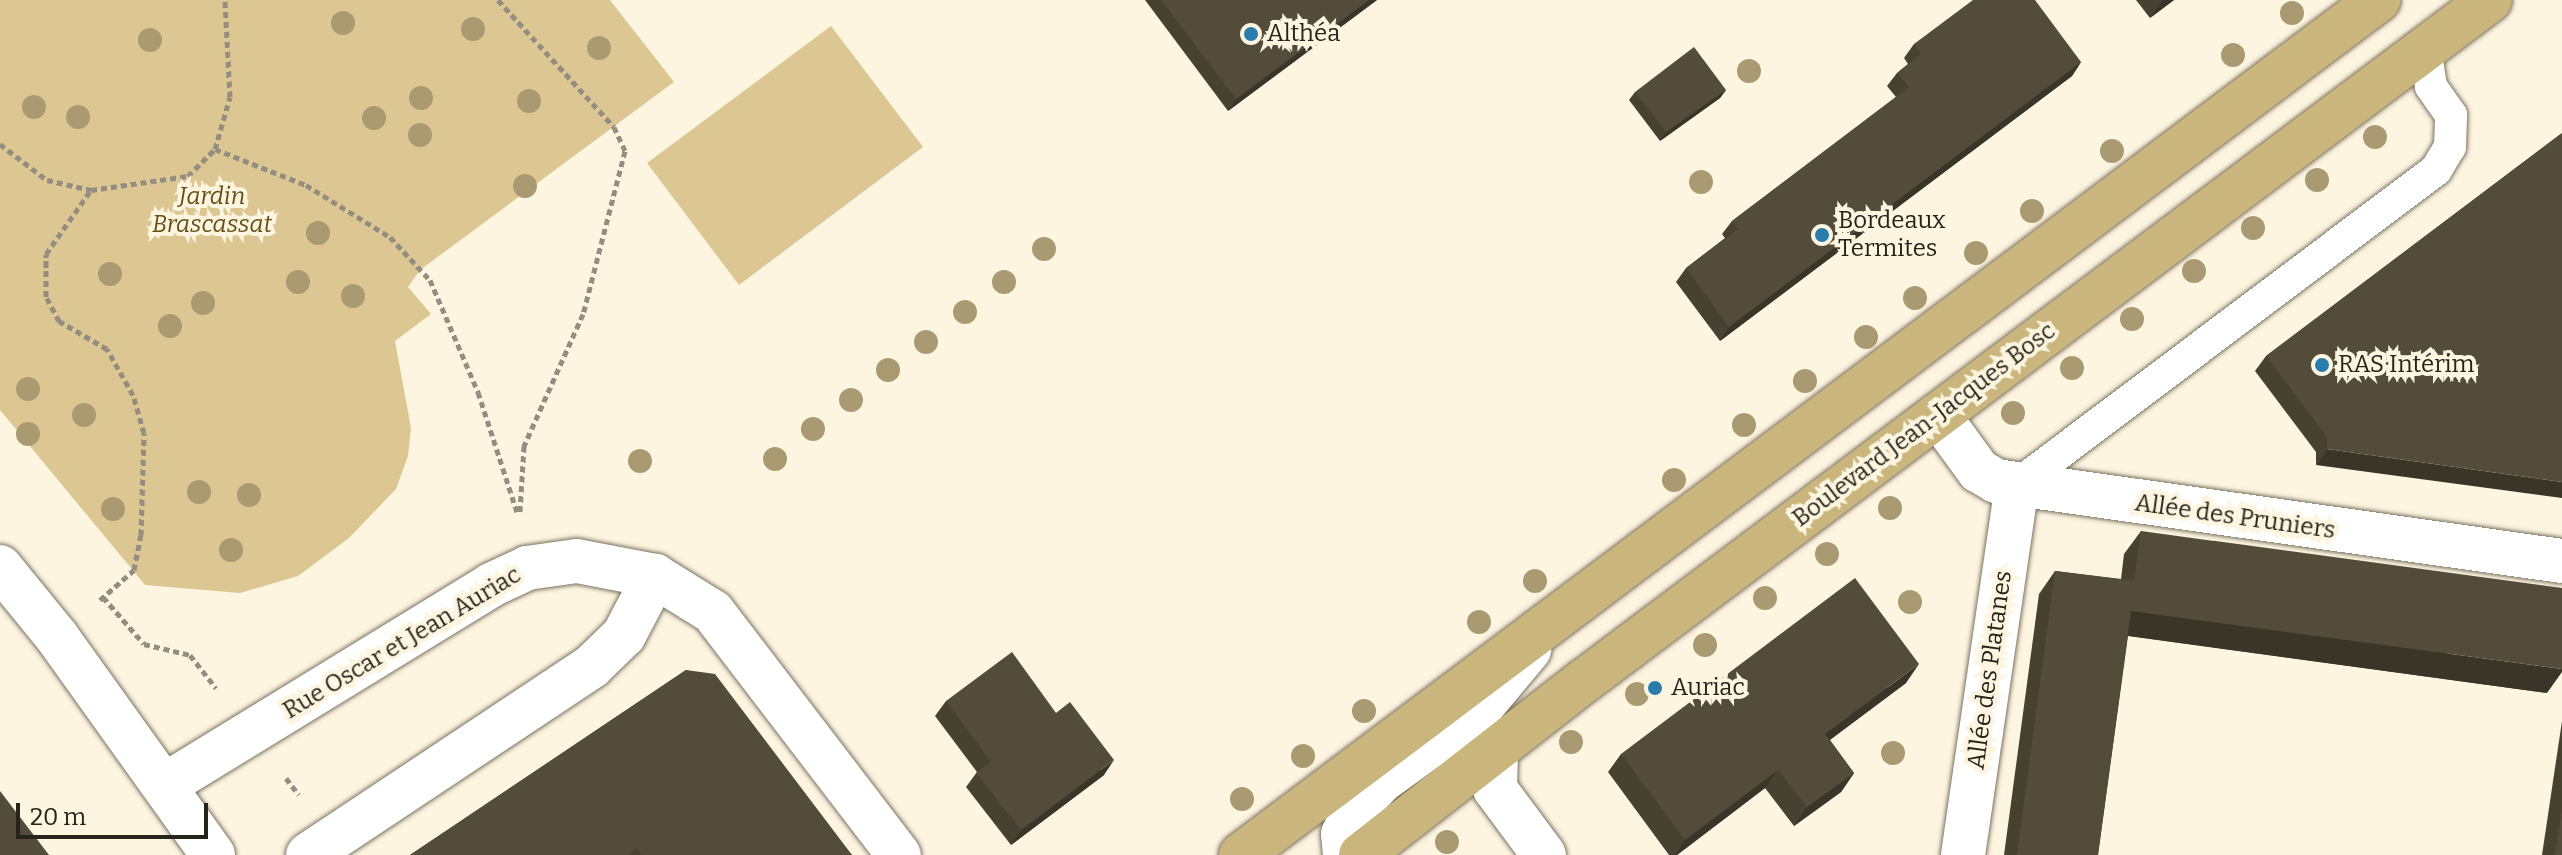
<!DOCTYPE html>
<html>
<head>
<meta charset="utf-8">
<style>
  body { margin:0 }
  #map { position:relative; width:2562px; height:855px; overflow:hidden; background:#fdf5e0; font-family:Bitter,serif }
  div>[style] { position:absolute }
  .green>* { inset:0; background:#dcc691 }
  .path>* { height:5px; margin-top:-2.5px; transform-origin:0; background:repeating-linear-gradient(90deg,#948e80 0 6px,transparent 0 10px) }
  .roads { filter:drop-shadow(0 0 2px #7a7260) drop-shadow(0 0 2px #7a7260) }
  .service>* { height:32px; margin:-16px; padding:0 16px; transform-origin:16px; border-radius:16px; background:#fff }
  .minor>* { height:44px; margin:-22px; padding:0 22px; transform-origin:22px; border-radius:22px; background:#fff }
  .primary>* { height:44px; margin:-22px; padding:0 22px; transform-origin:22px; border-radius:22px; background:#cab67c }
  .trees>* { width:24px; height:24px; margin:-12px; border-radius:50%; background:#aa9a71 }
  .wall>* { inset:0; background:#474132 }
  .shaded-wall>* { inset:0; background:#3a3529 }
  .building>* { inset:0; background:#534c3a }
  .dots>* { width:22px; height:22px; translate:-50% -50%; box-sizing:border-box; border:4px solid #fdf5e0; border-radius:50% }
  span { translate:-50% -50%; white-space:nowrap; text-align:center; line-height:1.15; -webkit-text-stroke:8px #fdf5e0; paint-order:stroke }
  .poi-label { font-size:24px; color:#26231b }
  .left { translate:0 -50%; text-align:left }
  .park-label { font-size:24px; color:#665016; font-style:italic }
  .street-label { font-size:24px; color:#26231b }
  .scale { position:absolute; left:16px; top:803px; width:192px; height:36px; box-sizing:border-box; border:4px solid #26231b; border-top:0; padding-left:10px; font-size:24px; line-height:28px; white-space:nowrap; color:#26231b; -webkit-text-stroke:6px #fdf5e0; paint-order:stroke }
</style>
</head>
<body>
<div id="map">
  <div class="green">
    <div style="clip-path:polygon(0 0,610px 0,674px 82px,420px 270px,408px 287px,431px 314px,395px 341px,411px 428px,408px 456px,396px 489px,349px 538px,298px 576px,240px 593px,145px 585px,0 410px)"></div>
    <div style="clip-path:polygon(831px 26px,923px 147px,739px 285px,647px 163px)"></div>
  </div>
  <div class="path">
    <div style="left:498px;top:0;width:172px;rotate:47.6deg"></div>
    <div style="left:614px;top:127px;width:26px;rotate:65deg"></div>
    <div style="left:625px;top:151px;width:168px;rotate:104.4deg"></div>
    <div style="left:583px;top:314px;width:145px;rotate:114.1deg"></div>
    <div style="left:524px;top:446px;width:66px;rotate:93.5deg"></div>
    <div style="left:0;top:144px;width:59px;rotate:37.5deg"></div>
    <div style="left:47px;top:180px;width:45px;rotate:12.8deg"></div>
    <div style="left:215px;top:149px;width:98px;rotate:21.6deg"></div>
    <div style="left:306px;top:185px;width:99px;rotate:31.8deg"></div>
    <div style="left:390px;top:237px;width:59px;rotate:47.1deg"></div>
    <div style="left:430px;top:280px;width:122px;rotate:66.8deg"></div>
    <div style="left:478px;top:392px;width:129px;rotate:72deg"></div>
    <div style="left:103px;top:597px;width:62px;rotate:48.9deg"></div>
    <div style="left:144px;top:644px;width:47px;rotate:13.4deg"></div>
    <div style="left:190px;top:655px;width:42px;rotate:51.8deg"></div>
    <div style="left:100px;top:600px;width:45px;rotate:-41.4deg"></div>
    <div style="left:134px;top:570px;width:36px;rotate:-79deg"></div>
    <div style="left:141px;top:535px;width:102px;rotate:-88.3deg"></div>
    <div style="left:144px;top:433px;width:40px;rotate:-106deg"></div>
    <div style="left:133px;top:395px;width:53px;rotate:-119.5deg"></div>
    <div style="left:107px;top:349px;width:56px;rotate:-149.7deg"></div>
    <div style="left:59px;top:321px;width:27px;rotate:-118deg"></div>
    <div style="left:46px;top:297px;width:43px;rotate:-90deg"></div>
    <div style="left:46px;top:254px;width:78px;rotate:-54.9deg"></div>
    <div style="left:91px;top:190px;width:98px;rotate:-8.2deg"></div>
    <div style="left:188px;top:176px;width:38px;rotate:-45deg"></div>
    <div style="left:215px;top:149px;width:54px;rotate:-73.9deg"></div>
    <div style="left:230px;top:97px;width:97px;rotate:-93deg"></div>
    <div style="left:286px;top:778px;width:21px;rotate:53deg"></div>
  </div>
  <div class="roads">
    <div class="service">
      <div style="left:2017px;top:485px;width:524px;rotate:-36.94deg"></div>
      <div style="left:2436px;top:170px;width:27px;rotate:-59deg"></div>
      <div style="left:2450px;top:147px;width:32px;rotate:-88deg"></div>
      <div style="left:2451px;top:115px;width:35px;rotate:-125deg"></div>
      <div style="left:2431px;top:86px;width:39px;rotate:-99deg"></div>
    </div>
    <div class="minor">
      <div style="left:1938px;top:415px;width:69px;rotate:53.8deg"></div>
      <div style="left:1979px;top:471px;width:20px;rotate:30deg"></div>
      <div style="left:1996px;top:481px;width:572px;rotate:8.05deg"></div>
      <div style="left:0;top:567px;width:90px;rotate:50.8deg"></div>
      <div style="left:57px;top:637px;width:268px;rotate:54.4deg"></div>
      <div style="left:1496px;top:749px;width:40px;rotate:91.4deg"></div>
      <div style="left:1495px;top:789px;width:82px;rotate:53.4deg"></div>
      <div style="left:165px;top:785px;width:382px;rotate:-31.5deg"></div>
      <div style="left:491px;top:585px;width:40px;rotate:-25deg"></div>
      <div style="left:527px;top:568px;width:50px;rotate:-8deg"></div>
      <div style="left:577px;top:561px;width:79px;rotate:10.9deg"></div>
      <div style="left:655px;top:576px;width:68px;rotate:31.8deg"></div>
      <div style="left:713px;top:612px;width:306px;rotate:52.6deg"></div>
      <div style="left:308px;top:855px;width:340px;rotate:-33.6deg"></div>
      <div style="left:591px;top:667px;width:46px;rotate:-44.1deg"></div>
      <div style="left:624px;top:635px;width:67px;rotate:-62.3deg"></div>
      <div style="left:1345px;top:855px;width:21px;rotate:-95deg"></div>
      <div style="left:1343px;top:834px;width:29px;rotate:-63deg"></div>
      <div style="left:1356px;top:808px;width:35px;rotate:-47deg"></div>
      <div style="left:1380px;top:782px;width:121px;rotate:-35.9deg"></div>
      <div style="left:1478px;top:711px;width:80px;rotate:-50.1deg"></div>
      <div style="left:1963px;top:855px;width:374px;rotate:-81.7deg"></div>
    </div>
    <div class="primary">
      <div style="left:1241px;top:855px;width:1423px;rotate:-36.94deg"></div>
      <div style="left:1361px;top:855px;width:283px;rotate:-38deg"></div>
      <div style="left:1584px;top:681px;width:1133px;rotate:-36.93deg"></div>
    </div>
  </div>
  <div class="trees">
    <div style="left:2292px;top:13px"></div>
    <div style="left:343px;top:23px"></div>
    <div style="left:473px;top:29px"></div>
    <div style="left:150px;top:40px"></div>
    <div style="left:599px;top:48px"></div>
    <div style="left:2233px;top:55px"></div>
    <div style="left:1749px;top:71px"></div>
    <div style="left:421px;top:98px"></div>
    <div style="left:529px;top:101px"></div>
    <div style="left:34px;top:107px"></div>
    <div style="left:78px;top:117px"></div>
    <div style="left:374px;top:118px"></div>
    <div style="left:420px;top:135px"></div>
    <div style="left:2375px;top:137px"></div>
    <div style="left:2112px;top:151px"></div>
    <div style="left:2317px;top:180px"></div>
    <div style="left:1701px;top:182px"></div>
    <div style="left:525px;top:186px"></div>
    <div style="left:2032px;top:211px"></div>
    <div style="left:2253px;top:228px"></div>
    <div style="left:318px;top:233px"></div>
    <div style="left:1044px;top:249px"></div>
    <div style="left:1976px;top:253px"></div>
    <div style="left:2194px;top:271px"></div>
    <div style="left:110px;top:274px"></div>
    <div style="left:298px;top:282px"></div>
    <div style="left:1004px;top:282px"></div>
    <div style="left:353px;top:296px"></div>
    <div style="left:1915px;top:298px"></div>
    <div style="left:203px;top:303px"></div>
    <div style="left:965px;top:312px"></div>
    <div style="left:2132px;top:319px"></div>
    <div style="left:170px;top:326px"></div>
    <div style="left:1866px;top:337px"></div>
    <div style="left:926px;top:342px"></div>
    <div style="left:2072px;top:368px"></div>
    <div style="left:888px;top:370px"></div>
    <div style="left:1805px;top:381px"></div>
    <div style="left:28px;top:389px"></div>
    <div style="left:851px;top:400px"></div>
    <div style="left:2013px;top:413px"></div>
    <div style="left:84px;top:415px"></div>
    <div style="left:1744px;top:425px"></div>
    <div style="left:813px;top:429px"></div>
    <div style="left:28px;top:434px"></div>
    <div style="left:775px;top:459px"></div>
    <div style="left:640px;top:461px"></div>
    <div style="left:1674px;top:480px"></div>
    <div style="left:199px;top:492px"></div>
    <div style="left:249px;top:495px"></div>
    <div style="left:1890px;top:508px"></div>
    <div style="left:113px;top:509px"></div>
    <div style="left:231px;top:550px"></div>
    <div style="left:1827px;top:554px"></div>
    <div style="left:1535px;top:581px"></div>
    <div style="left:1765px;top:598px"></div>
    <div style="left:1910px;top:602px"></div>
    <div style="left:1479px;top:622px"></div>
    <div style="left:1705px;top:645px"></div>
    <div style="left:1637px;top:694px"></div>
    <div style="left:1364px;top:711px"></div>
    <div style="left:1571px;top:742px"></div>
    <div style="left:1893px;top:753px"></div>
    <div style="left:1303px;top:756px"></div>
    <div style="left:1242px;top:799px"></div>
    <div style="left:1447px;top:842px"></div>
  </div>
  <div class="wall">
    <div style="clip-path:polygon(1145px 0,1377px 0,1228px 111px)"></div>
    <div style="clip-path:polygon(2136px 0,2174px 0,2150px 18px)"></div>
    <div style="clip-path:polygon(1914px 44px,2081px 62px,2072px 76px,1720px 341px,1676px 282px,1686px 268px,1725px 238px,1722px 234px,1732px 221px,1896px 97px,1887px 86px,1897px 73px,1908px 64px,1904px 58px)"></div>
    <div style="clip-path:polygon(1726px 90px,1720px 98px,1660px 141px,1629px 100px,1635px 92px)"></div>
    <div style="clip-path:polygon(2562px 133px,2316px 465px,2316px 452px,2255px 371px,2266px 356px)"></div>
    <div style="clip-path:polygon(2141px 531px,2547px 693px,2128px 636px,2098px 855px,2004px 855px,2039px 594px,2055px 571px,2121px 579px,2124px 554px)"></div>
    <div style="clip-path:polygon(686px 670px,852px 855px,410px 855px)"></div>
    <div style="clip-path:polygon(1906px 683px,1830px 740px,1854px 773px,1841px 792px,1794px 826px,1765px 788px,1677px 855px,1669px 855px,1608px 772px,1621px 754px)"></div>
    <div style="clip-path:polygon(946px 701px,1056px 713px,1104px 775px,1011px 845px,966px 787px,977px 772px,935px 716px)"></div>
    <div style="clip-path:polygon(2562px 721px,2562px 855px,2542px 855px)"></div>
  </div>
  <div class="shaded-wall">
    <div style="clip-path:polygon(1369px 0,1377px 0,1228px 111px,1236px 99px)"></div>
    <div style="clip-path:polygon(2163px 0,2174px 0,2150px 18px)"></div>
    <div style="clip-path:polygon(2081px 62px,2072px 76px,1720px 341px,1729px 327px)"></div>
    <div style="clip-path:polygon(1726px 90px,1720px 98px,1660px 141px,1666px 132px)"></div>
    <div style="clip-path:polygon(2327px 449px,2562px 482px,2562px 498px,2316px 465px)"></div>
    <div style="clip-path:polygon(2131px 611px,2562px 669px,2562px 672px,2547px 693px,2115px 634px)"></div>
    <div style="clip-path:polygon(1919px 664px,1906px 683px,1812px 753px,1825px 734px)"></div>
    <div style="clip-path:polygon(1114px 760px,1104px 775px,1011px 845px,1021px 830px)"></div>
    <div style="clip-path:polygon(1778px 770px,1765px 788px,1677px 855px,1675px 855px,1685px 840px)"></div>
    <div style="clip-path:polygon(1854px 773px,1841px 792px,1794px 826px,1807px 807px)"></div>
  </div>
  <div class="building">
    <div style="clip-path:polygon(1161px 0,1369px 0,1236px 99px)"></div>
    <div style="clip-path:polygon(1973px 0,2035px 0,2081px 62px,1729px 327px,1686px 268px,1738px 229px,1732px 221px,1909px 87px,1897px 73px,1921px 54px,1914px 44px)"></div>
    <div style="clip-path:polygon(1694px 47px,1726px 90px,1666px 132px,1635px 92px)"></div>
    <div style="clip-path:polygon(2562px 133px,2562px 482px,2327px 449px,2327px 437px,2266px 356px)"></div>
    <div style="clip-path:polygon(2141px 531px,2562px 588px,2562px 669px,2131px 611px,2098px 855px,2017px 855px,2055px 571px,2134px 581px)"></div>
    <div style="clip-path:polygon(1855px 578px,1919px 664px,1825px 734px,1854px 773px,1807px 807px,1778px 770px,1685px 840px,1621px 754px)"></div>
    <div style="clip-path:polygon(1012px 652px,1056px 713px,1070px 702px,1114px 760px,1021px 830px,976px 773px,991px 762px,946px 701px)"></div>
    <div style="clip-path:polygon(686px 670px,715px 674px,852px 855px,641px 855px,637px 848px,628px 855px,410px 855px)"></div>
    <div style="clip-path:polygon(0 791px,49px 855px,0 855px)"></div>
    <div style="clip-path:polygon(2562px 809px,2562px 855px,2555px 855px)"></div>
  </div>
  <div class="dots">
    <div style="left:1251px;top:34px;background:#287dad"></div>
    <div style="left:1822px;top:235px;background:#287dad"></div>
    <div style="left:2322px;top:365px;background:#287dad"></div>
    <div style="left:1655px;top:688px;background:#287dad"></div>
  </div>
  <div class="poi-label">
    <span class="left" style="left:1267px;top:34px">Althéa</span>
    <span class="left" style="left:1838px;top:235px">Bordeaux<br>Termites</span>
    <span class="left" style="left:2338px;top:365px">RAS Intérim</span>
    <span class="left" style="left:1671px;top:688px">Auriac</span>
  </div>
  <div class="park-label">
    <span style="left:212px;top:211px">Jardin<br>Brascassat</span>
  </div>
  <div class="street-label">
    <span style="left:1924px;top:425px;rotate:-37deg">Boulevard Jean-Jacques Bosc</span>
    <span style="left:2235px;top:517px;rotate:8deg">Allée des Pruniers</span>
    <span style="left:402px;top:643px;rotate:-31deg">Rue Oscar et Jean Auriac</span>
    <span style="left:1990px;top:670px;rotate:-82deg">Allée des Platanes</span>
  </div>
  <div class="scale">20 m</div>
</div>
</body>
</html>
